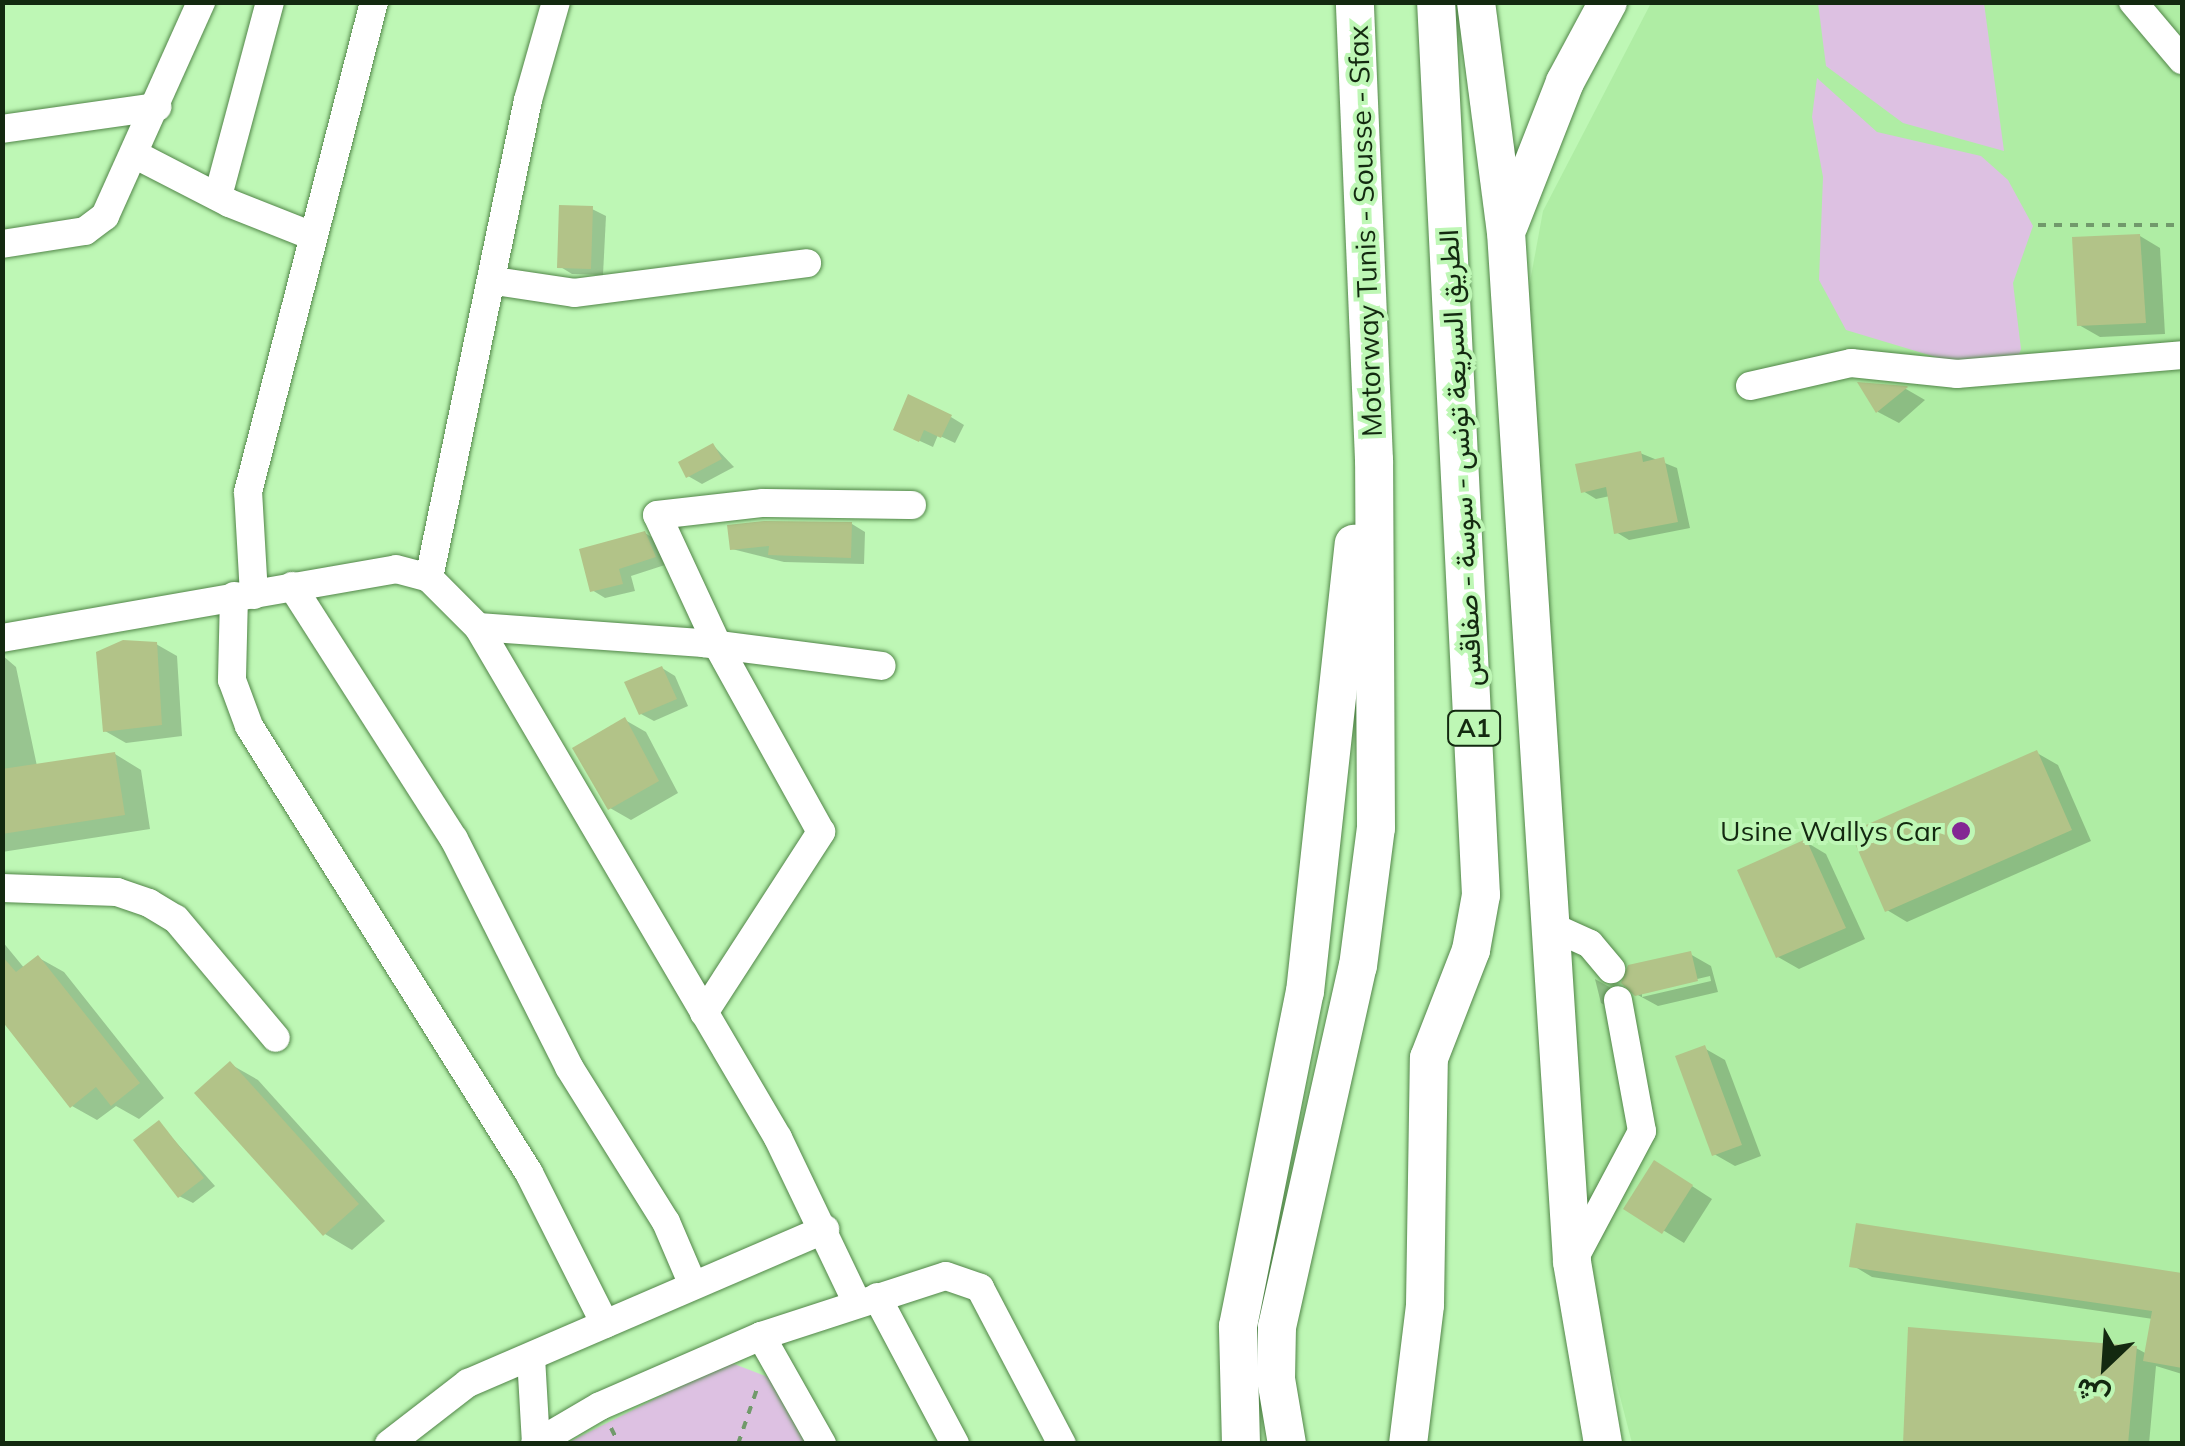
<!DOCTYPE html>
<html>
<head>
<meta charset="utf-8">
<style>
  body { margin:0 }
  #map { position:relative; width:2185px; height:1446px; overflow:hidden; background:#bef7b5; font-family:Mulish,Vazirmatn,sans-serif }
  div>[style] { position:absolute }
  .built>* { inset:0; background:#afeda4 }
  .green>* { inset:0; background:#ddc1e2 }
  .shadow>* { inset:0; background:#0003 }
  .building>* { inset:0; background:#b2c388 }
  .path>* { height:4px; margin-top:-2px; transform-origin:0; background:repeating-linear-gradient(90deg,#719a6b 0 8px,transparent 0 16px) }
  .roads { filter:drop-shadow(0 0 2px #528649) drop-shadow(0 0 2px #528649) }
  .minor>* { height:28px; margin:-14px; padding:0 14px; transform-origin:14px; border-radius:14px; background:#fff }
  .highway>* { height:38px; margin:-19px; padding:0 19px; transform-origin:19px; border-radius:19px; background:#fff }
  .dots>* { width:28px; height:28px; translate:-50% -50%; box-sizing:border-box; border:5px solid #bef7b5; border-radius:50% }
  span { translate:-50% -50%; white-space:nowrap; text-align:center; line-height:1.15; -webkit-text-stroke:8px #bef7b5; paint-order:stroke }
  .shield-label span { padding:2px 8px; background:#bef7b5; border:2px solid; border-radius:8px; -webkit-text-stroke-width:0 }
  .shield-label { font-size:25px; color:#132910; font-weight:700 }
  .street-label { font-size:28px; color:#132910 }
  .poi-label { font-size:28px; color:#132910 }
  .right { translate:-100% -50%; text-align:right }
  .frame { position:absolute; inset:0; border:5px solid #132910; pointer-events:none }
  .north { position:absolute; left:2055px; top:1316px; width:100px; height:100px; -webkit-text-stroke:8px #bef7b5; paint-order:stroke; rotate:205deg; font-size:28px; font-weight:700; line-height:40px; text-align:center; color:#132910 }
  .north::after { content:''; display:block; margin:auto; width:35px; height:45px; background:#132910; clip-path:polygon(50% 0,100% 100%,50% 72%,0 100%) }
</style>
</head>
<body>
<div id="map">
  <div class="built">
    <div style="clip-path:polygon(1651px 3px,2182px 3px,2182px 1443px,1632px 1443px,1595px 1300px,1552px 870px,1521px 331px,1543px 211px)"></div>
  </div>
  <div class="green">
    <div style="clip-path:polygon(1818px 3px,1984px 3px,2004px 151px,1903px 123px,1826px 66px)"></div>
    <div style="clip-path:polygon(1817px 78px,1877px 132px,1981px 156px,2008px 180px,2033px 226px,2013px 283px,2021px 349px,2016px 363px,1982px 371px,1846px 330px,1819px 280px,1823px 177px,1812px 117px)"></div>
    <div style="clip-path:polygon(729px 1362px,768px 1377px,805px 1443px,565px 1444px)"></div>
  </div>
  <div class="shadow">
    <div style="clip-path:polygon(592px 209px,606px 216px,603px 275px,572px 274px,559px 266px)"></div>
    <div style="clip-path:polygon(2140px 236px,2160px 248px,2165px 334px,2100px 337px,2079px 325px)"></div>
    <div style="clip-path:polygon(1861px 384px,1906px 389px,1925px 400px,1899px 423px,1878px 412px)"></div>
    <div style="clip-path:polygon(951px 417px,964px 425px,955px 443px,938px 435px,933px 447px,909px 436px)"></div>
    <div style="clip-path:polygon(713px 445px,734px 467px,702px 484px,688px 476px)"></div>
    <div style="clip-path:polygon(1640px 453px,1677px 468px,1690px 528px,1629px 540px,1616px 532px,1610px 496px,1596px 499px,1583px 491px)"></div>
    <div style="clip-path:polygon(852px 524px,865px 532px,864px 564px,784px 562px,732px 549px)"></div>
    <div style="clip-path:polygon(645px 533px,658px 541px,668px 564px,631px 576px,635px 591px,605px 598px,592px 590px)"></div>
    <div style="clip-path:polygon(156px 644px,177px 656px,182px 736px,126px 743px,105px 731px)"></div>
    <div style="clip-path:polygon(2px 655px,16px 667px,37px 766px,115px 754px,141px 770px,150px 829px,2px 852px)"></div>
    <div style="clip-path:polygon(662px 668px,675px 676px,688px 706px,654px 721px,641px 714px)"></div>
    <div style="clip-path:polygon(625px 720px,646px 732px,678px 793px,631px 820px,610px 808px)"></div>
    <div style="clip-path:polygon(2037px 753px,2058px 765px,2091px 841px,1907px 922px,1887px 910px)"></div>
    <div style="clip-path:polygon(1806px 842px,1826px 854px,1865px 939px,1799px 969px,1778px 957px)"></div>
    <div style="clip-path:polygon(2px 941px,25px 969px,39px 958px,64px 972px,164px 1098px,139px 1119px,116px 1106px,97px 1120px,72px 1106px,2px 1018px)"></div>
    <div style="clip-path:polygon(evenodd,1690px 954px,1711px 966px,1718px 992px,1658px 1006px,1636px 994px,1690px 954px,1710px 976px,1711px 981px,1642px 997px,1642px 992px,1710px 976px)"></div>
    <div style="clip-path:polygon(1595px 979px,1613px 989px,1622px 1015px,1601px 1003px)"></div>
    <div style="clip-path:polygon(1704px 1048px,1725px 1060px,1761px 1156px,1735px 1166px,1714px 1154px)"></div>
    <div style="clip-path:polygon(230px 1064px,258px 1080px,385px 1221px,352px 1250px,325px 1234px)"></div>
    <div style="clip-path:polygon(159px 1123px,215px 1186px,193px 1203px,179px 1196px)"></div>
    <div style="clip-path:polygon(1675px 1175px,1712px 1199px,1684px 1243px,1627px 1208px)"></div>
    <div style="clip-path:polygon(1858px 1226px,2182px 1275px,2182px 1374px,2156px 1366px,2149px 1444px,1906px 1444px,2136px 1348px,2147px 1354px,2153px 1319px,1872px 1277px,1852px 1265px)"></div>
  </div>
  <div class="building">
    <div style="clip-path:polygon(559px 205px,593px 206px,591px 269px,557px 268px)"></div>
    <div style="clip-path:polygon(2140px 234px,2146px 323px,2077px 326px,2072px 237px)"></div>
    <div style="clip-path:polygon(1857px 382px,1907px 386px,1908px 387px,1876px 413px)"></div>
    <div style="clip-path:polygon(908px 394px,952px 415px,941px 438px,924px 430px,919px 442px,893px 430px)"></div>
    <div style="clip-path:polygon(713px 443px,722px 459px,686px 478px,678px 462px)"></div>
    <div style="clip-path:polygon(1641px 451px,1643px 462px,1664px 457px,1678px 522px,1614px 534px,1606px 487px,1581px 493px,1575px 464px)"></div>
    <div style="clip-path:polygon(764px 521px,852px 522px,851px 558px,768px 555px,769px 546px,730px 550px,727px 525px)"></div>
    <div style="clip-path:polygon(645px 531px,656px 557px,619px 569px,623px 584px,590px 592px,579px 549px)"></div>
    <div style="clip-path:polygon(123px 640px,157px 642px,162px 725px,103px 732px,96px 652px)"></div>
    <div style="clip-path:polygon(662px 666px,677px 699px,639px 715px,624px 682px)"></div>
    <div style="clip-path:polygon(625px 717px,659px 781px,608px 810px,572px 748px)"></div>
    <div style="clip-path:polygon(2037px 750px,2072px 830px,1885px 912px,1850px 832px)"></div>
    <div style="clip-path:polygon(115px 752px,125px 815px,2px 834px,2px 769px)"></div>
    <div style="clip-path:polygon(1806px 839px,1846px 928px,1776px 958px,1737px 870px)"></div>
    <div style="clip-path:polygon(1691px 951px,1698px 981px,1635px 996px,1621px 983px,1628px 965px)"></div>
    <div style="clip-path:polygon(38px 955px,140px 1083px,111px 1106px,96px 1087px,70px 1108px,2px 1021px,2px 956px,16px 972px)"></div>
    <div style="clip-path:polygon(1705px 1045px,1742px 1145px,1712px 1156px,1675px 1056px)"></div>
    <div style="clip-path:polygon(230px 1061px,359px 1204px,323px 1236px,194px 1093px)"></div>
    <div style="clip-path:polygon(159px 1120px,204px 1178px,178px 1198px,133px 1140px)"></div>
    <div style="clip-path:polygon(1654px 1160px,1693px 1185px,1662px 1234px,1623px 1209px)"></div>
    <div style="clip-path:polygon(1856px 1223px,2182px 1273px,2182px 1368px,2143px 1361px,2152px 1311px,1849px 1267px)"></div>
    <div style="clip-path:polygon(1908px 1327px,2137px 1346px,2128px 1444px,1903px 1444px)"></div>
  </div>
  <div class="path">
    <div style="left:2038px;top:225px;width:144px"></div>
    <div style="left:611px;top:1428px;width:18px;rotate:63deg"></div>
    <div style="left:738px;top:1444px;width:61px;rotate:-71deg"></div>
  </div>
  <div class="roads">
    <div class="minor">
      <div style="left:2133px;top:2px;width:76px;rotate:49.8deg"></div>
      <div style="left:2px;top:129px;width:157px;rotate:-8.1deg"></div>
      <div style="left:136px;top:155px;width:105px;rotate:27.3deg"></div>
      <div style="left:229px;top:203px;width:87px;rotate:21.6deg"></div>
      <div style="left:218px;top:196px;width:201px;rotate:-75deg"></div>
      <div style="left:2px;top:244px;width:84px;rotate:-8.9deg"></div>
      <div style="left:85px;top:231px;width:25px;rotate:-37deg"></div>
      <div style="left:105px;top:216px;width:235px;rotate:-65.8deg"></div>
      <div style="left:495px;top:281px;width:80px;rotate:8.6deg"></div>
      <div style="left:574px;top:293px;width:235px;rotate:-7.3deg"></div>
      <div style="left:1750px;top:386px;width:104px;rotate:-12.8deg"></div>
      <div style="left:1851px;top:363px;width:107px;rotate:5.9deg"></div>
      <div style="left:1957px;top:374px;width:226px;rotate:-4.8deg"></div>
      <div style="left:429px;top:578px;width:488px;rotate:-78.3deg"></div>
      <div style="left:528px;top:100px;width:102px;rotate:-74.1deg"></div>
      <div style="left:292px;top:586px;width:300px;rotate:57.4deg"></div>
      <div style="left:454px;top:839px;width:255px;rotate:63.2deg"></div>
      <div style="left:569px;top:1067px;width:183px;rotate:58deg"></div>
      <div style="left:666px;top:1222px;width:69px;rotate:66.8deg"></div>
      <div style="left:254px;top:595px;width:103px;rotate:-93.3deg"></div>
      <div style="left:248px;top:492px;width:506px;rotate:-75.58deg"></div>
      <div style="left:234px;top:596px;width:84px;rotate:91.4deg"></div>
      <div style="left:232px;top:680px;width:49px;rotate:69.7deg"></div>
      <div style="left:249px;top:726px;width:527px;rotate:57.94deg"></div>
      <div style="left:529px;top:1173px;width:169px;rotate:63.3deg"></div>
      <div style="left:478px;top:627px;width:226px;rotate:4.1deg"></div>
      <div style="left:703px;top:643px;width:180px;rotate:7.3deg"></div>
      <div style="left:2px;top:638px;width:400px;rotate:-9.9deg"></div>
      <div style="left:396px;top:569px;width:34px;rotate:15deg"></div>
      <div style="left:429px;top:578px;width:69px;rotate:45deg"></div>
      <div style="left:478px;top:627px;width:593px;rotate:59.58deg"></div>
      <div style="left:778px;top:1138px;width:183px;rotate:64.4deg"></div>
      <div style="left:2px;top:888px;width:115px;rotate:2deg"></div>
      <div style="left:117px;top:892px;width:34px;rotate:19deg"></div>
      <div style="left:149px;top:903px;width:31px;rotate:31deg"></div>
      <div style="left:176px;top:919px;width:155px;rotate:50deg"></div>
      <div style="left:1546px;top:924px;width:48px;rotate:24.4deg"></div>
      <div style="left:1590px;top:944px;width:33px;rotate:50deg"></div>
      <div style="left:704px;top:1013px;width:216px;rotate:-57.1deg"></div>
      <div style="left:821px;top:832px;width:215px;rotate:-119deg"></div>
      <div style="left:717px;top:644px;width:142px;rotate:-114.9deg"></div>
      <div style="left:657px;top:515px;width:107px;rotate:-6.5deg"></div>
      <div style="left:763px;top:503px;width:149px;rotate:0.8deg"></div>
      <div style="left:1573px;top:1261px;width:147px;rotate:-62deg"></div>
      <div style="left:1642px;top:1131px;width:133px;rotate:-100.4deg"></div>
      <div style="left:877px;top:1297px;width:166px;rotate:62deg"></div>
      <div style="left:761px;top:1336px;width:124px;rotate:60.5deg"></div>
      <div style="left:531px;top:1357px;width:86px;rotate:86.7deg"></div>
      <div style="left:389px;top:1444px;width:100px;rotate:-37.7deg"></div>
      <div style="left:468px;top:1383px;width:389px;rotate:-23.3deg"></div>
      <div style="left:535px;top:1444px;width:75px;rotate:-30.3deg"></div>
      <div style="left:600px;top:1406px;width:176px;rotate:-23.5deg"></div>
      <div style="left:761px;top:1336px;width:194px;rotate:-18deg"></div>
      <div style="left:946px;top:1276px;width:36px;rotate:19deg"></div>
      <div style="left:980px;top:1288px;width:176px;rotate:62.3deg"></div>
    </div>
    <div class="highway">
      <div style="left:1476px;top:2px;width:232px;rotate:82.6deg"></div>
      <div style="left:1506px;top:232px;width:1032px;rotate:86.33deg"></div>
      <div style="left:1572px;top:1262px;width:185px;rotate:80.3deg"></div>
      <div style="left:1509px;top:225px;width:154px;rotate:-68.6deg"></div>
      <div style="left:1565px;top:82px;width:91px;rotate:-61.7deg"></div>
      <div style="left:1241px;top:1444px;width:118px;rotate:-91.5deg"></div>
      <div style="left:1238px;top:1326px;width:341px;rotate:-78.7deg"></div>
      <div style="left:1305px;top:992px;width:451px;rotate:-83.8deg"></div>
      <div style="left:1287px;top:1444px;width:66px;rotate:-99.6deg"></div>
      <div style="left:1276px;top:1379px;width:52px;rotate:-88.9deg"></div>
      <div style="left:1277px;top:1327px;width:370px;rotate:-77.4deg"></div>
      <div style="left:1358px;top:966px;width:139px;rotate:-82.6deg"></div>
      <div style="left:1376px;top:828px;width:368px;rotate:-90.3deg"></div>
      <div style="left:1374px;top:460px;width:458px;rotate:-92.4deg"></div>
      <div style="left:1408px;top:1444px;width:140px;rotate:-83deg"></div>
      <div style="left:1425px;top:1305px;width:247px;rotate:-89.1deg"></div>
      <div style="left:1429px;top:1058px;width:116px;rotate:-68.7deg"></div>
      <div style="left:1471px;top:950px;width:56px;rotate:-79.7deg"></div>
      <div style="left:1481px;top:895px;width:894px;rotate:-92.88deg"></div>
    </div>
  </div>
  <div class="dots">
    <div style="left:1961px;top:831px;background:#832793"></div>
  </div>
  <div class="shield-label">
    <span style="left:1474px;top:728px">A1</span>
  </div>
  <div class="street-label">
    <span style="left:1365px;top:231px;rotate:-92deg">Motorway Tunis - Sousse - Sfax</span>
    <span style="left:1460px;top:458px;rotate:-93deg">الطريق السريعة تونس - سوسة - صفاقس</span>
  </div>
  <div class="poi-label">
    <span class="right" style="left:1941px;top:831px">Usine Wallys Car</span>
  </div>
  <div class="frame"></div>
  <div class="north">ش</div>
</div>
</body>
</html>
